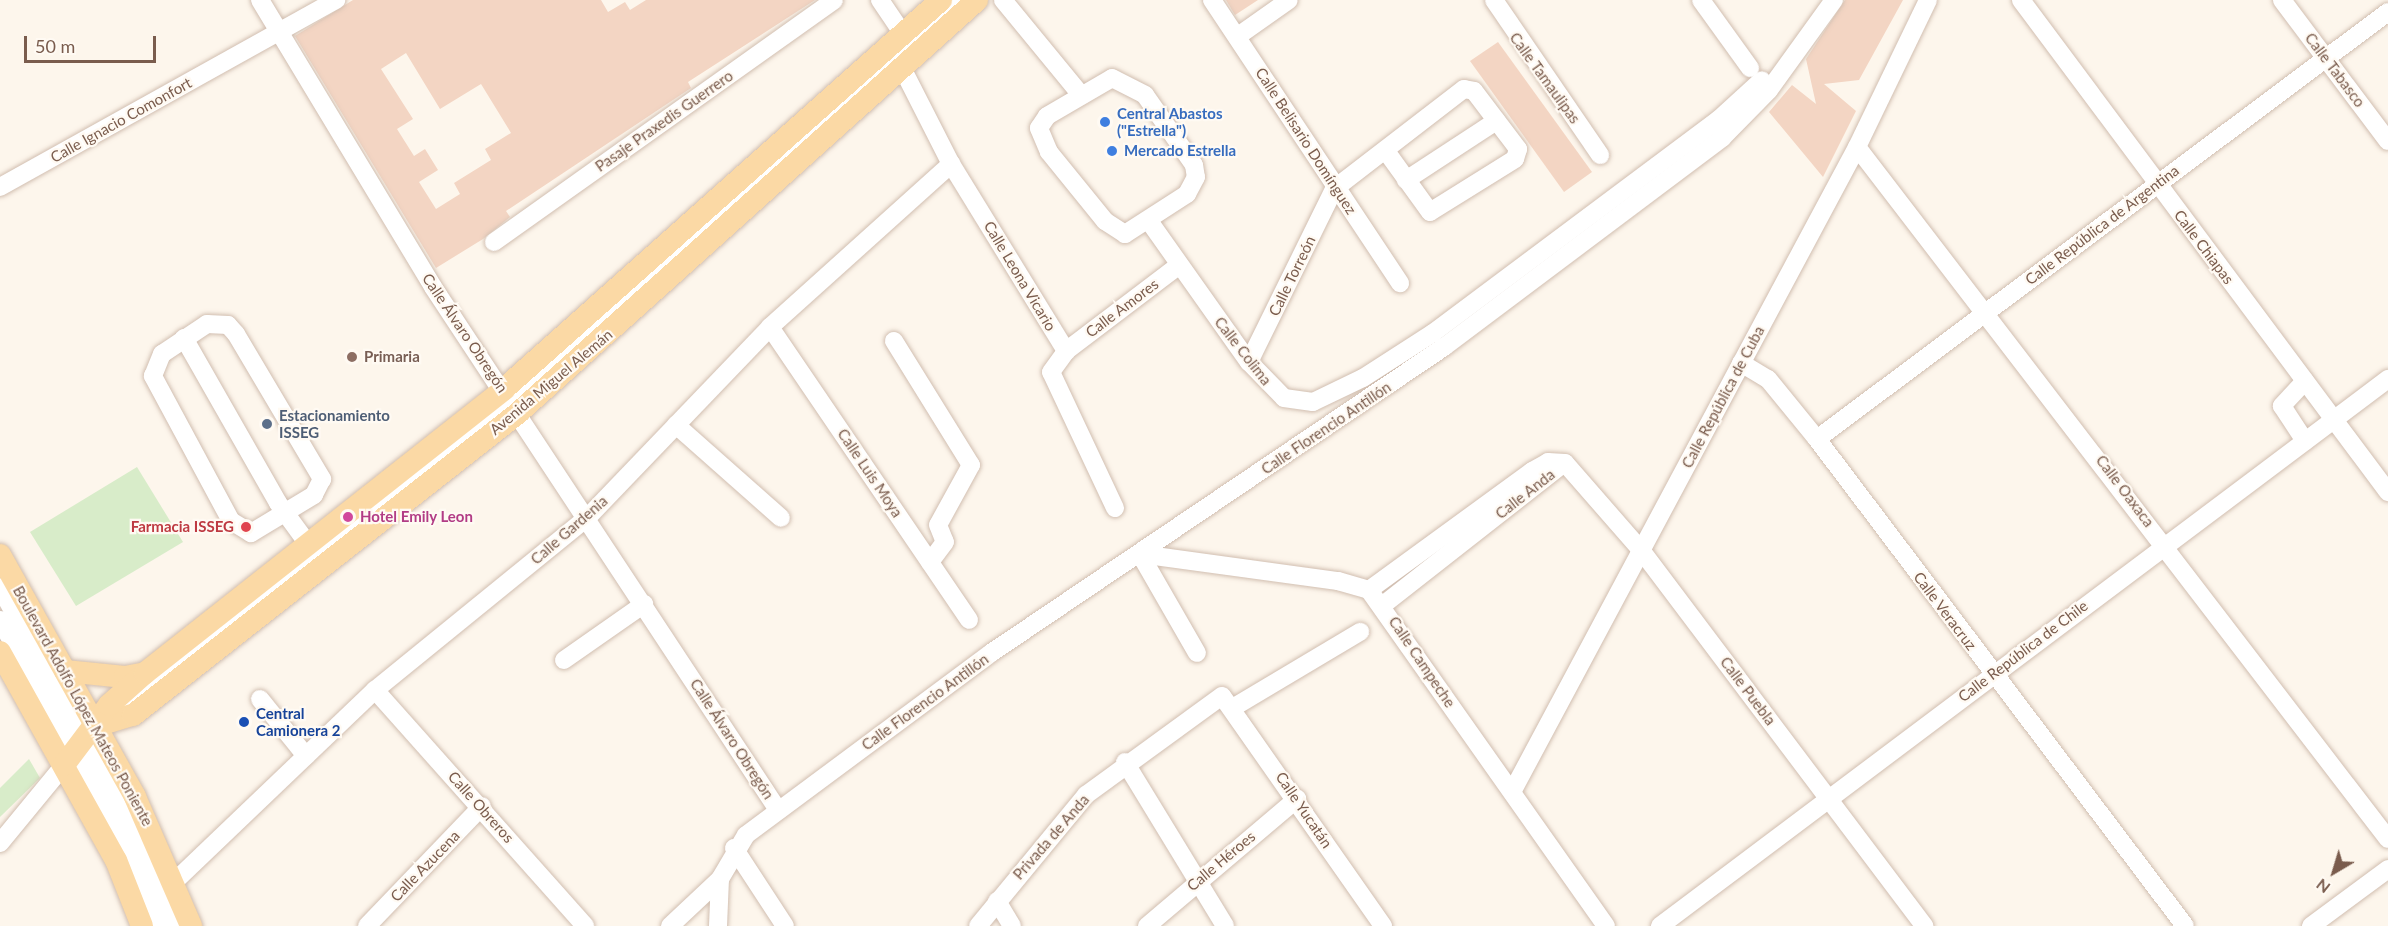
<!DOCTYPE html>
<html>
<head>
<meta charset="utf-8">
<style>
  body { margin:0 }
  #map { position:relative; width:2388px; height:926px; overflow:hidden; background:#fdf6ec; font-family:Lato,sans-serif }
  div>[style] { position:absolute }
  .green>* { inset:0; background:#d8ecc9 }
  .building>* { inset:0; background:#f3d5c3 }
  .roads { filter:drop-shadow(0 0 2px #d1beb0) drop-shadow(0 0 2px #d1beb0) }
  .minor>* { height:18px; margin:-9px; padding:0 9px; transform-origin:9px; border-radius:9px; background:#fff }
  .major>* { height:22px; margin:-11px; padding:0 11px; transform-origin:11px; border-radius:11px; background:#fbd9a5 }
  .dots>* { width:16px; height:16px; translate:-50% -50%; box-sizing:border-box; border:3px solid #fffaf3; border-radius:50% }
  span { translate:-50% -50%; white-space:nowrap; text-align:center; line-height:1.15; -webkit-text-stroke:4.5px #fffaf3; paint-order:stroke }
  .street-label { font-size:15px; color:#7a5c4d }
  .shop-label { font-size:15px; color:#366cbe; font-weight:700 }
  .left { translate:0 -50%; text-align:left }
  .education-label { font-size:15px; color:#785e54; font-weight:700 }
  .service-label { font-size:15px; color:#4e5e75; font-weight:700 }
  .hotel-label { font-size:15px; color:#b23c85; font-weight:700 }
  .health-label { font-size:15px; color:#be3a42; font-weight:700 }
  .right { translate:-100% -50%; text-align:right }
  .transit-label { font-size:15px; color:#164399; font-weight:700 }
  .north { position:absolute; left:2304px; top:842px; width:60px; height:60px; -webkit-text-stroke:4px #fffaf3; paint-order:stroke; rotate:218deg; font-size:16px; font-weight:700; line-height:24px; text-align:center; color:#7a5c4d }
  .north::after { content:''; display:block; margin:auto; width:21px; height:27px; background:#7a5c4d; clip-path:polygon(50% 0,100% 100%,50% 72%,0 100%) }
  .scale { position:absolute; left:24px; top:36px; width:132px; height:27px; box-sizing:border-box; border:3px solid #7a5c4d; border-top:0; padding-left:8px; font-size:18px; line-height:21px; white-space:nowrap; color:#7a5c4d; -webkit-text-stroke:4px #fffaf3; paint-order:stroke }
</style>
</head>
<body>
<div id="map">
  <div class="green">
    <div style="clip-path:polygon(137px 467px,183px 542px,76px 606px,30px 532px)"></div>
    <div style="clip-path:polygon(29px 759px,40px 778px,0 817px,0 788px)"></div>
  </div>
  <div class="building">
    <div style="clip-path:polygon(evenodd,353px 0,601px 0,608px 12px,625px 2px,630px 10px,646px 0,815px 0,688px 82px,691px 88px,506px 211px,510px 217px,483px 239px,436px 268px,295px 36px,353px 0,406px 53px,440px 109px,481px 84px,511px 133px,485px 149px,491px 160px,454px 183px,460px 194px,436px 209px,419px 182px,438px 170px,425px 149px,414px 156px,397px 129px,413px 119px,381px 69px,406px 53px)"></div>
    <div style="clip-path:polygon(1226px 0,1258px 0,1235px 15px)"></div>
    <div style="clip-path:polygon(1845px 0,1903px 0,1859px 80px,1824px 84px,1856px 111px,1823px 177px,1769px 112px,1792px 85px,1816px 104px,1806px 59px)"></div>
    <div style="clip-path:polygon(1498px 42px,1592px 172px,1564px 192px,1470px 61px)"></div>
  </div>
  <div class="roads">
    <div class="minor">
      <div style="left:260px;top:0;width:335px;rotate:58.9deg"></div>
      <div style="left:433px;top:287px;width:627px;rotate:56.59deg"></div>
      <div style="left:880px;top:0;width:41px;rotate:55.9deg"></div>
      <div style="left:1003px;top:0;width:123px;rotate:50.6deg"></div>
      <div style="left:1212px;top:0;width:340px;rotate:56.4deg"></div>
      <div style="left:1494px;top:0;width:188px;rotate:55.6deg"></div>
      <div style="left:1701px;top:0;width:84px;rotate:54.2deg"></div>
      <div style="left:2021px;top:0;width:614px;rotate:53.28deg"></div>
      <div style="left:2282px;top:0;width:176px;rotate:53.1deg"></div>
      <div style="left:1238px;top:36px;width:62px;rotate:-35.2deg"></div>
      <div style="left:896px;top:56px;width:121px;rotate:63deg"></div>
      <div style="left:951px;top:164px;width:220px;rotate:58.4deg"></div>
      <div style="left:1112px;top:78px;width:37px;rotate:27deg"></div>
      <div style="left:1145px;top:95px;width:85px;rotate:55deg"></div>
      <div style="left:1194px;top:165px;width:12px;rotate:81deg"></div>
      <div style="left:1196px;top:177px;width:19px;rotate:118deg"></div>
      <div style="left:1187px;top:194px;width:74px;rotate:147.2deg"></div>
      <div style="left:1125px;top:234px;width:24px;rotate:-147deg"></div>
      <div style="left:1105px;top:221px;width:89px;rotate:-129.1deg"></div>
      <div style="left:1049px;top:152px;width:26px;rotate:-113deg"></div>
      <div style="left:1039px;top:128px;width:14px;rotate:-56deg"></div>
      <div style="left:1047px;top:116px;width:75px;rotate:-30.3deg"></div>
      <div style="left:1857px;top:147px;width:872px;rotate:52.5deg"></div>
      <div style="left:1406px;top:180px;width:108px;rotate:-33.2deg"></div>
      <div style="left:0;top:187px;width:385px;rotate:-29.1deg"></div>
      <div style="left:1149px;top:221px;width:173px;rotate:54.7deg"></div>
      <div style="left:1249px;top:362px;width:50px;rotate:45.8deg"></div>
      <div style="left:1284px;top:398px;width:29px;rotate:8deg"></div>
      <div style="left:1313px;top:402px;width:55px;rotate:-25.6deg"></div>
      <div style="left:1363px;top:378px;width:83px;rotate:-32.7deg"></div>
      <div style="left:1433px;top:333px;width:356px;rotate:-36.8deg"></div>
      <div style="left:1718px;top:120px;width:59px;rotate:-42.3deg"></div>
      <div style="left:494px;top:242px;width:417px;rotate:-35.4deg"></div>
      <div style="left:207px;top:324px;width:21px;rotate:3deg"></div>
      <div style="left:228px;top:325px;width:12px;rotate:48deg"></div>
      <div style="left:236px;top:334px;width:169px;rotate:59.3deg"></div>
      <div style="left:322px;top:479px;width:18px;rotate:117deg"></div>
      <div style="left:314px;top:495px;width:74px;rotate:148.9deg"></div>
      <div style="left:251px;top:533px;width:23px;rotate:-149deg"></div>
      <div style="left:231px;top:521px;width:165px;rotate:-118.3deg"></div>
      <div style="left:153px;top:376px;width:24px;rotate:-68deg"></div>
      <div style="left:162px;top:354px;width:54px;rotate:-33.7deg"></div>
      <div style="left:770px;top:327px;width:354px;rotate:55.8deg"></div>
      <div style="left:184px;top:338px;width:190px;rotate:60.3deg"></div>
      <div style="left:278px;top:503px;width:51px;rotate:53.8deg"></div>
      <div style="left:894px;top:341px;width:146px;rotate:58.2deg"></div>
      <div style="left:971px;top:465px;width:68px;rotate:118.8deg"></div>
      <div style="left:938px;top:525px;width:18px;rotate:68deg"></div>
      <div style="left:945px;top:542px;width:25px;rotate:127deg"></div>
      <div style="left:1249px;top:362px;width:193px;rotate:-63.8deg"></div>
      <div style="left:1334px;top:189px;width:164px;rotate:-37.6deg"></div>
      <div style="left:1464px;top:89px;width:10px;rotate:11deg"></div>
      <div style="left:1474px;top:91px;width:73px;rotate:52.8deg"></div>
      <div style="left:1518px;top:149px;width:10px;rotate:107deg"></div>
      <div style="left:1515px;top:159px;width:100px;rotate:148.1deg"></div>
      <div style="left:1430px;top:212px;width:75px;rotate:-125.8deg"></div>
      <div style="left:1741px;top:363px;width:31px;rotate:31deg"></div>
      <div style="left:1768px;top:379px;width:77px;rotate:50.8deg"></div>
      <div style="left:1817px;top:439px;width:610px;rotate:52.92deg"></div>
      <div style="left:2305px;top:381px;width:34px;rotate:133deg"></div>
      <div style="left:2282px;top:406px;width:42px;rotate:56.7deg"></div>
      <div style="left:676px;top:425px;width:140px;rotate:41.5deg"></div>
      <div style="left:1817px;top:439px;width:713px;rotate:-36.79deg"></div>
      <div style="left:1115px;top:508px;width:150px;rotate:-115.2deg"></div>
      <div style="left:1051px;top:372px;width:26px;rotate:-54deg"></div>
      <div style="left:1066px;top:351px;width:141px;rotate:-37.2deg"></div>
      <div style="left:1140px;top:554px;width:200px;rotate:7.8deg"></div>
      <div style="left:1338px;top:581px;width:32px;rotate:16deg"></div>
      <div style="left:1369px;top:590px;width:411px;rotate:54.8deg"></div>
      <div style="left:1140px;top:554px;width:114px;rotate:60.1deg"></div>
      <div style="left:0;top:587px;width:285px;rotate:61.5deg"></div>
      <div style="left:136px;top:837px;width:98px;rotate:65.8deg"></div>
      <div style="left:1369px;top:590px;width:202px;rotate:-36.1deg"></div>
      <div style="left:1532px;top:471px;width:18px;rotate:-29deg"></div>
      <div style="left:1548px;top:462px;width:17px;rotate:3deg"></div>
      <div style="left:1565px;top:463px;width:116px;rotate:48.9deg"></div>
      <div style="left:1641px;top:550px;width:471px;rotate:53deg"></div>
      <div style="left:1383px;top:605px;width:229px;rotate:-38.1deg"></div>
      <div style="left:0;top:620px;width:266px;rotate:60.7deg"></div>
      <div style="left:130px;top:852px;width:79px;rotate:68.6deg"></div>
      <div style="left:564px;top:660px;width:98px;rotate:-35deg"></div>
      <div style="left:375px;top:690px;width:316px;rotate:48.3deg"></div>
      <div style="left:260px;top:699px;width:73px;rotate:51.1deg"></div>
      <div style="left:121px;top:707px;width:448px;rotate:-37.8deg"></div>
      <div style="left:475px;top:432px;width:644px;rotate:-41.66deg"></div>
      <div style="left:1234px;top:707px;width:147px;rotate:-30.8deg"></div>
      <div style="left:1125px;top:762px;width:192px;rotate:58.6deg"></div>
      <div style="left:1512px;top:792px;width:731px;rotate:-61.86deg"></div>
      <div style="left:1857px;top:147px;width:163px;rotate:-64.2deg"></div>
      <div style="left:0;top:843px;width:101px;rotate:-50.6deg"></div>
      <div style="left:734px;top:848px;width:93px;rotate:56.8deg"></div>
      <div style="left:174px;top:882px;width:278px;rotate:-43.7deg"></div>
      <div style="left:375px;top:690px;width:274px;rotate:-39.1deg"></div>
      <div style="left:588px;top:517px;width:263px;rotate:-46.2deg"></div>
      <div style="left:770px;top:327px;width:244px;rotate:-42deg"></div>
      <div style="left:997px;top:901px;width:29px;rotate:59deg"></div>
      <div style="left:367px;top:926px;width:166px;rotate:-46.2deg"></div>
      <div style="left:670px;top:926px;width:69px;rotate:-43.2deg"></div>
      <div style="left:718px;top:926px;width:47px;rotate:-87.6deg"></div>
      <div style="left:720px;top:879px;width:51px;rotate:-59.4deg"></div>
      <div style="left:746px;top:835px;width:305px;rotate:-36.6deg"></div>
      <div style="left:991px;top:653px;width:547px;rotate:-34.04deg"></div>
      <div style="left:1444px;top:347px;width:348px;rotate:-36.9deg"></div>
      <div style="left:1722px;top:138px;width:67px;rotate:-45.6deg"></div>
      <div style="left:1769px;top:90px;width:111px;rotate:-54.2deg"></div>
      <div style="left:978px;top:926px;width:170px;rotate:-50.5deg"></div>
      <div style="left:1086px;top:795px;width:168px;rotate:-36.1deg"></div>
      <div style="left:1222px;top:696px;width:281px;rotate:55deg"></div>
      <div style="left:1147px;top:926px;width:197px;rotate:-40.3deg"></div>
      <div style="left:1660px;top:926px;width:911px;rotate:-36.92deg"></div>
      <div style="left:2311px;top:926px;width:96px;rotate:-36.5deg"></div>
    </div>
    <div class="major">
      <div style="left:0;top:555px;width:277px;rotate:60.8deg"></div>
      <div style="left:135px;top:797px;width:141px;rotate:66.5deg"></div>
      <div style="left:0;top:652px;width:238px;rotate:60.9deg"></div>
      <div style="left:116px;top:860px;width:71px;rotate:68.5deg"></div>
      <div style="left:65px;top:671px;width:60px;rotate:5.7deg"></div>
      <div style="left:125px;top:677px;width:20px;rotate:-11deg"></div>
      <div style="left:96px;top:726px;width:39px;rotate:-17deg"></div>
      <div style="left:133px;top:715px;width:491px;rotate:-38.1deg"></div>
      <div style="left:519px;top:412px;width:616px;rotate:-41.97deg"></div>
      <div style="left:64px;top:765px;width:75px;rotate:-53.1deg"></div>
      <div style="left:109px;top:705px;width:48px;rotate:-41.6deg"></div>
      <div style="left:145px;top:673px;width:458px;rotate:-38.3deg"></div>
      <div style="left:504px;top:389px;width:585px;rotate:-41.67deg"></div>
    </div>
  </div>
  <div class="dots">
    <div style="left:1105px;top:122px;background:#3f7fe0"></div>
    <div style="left:1112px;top:151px;background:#3f7fe0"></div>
    <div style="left:352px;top:357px;background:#8d6e63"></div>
    <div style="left:267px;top:424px;background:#5c6f8a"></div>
    <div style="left:348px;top:517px;background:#d1479c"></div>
    <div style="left:246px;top:527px;background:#e0444e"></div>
    <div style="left:244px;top:722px;background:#1a4fb4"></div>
  </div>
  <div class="street-label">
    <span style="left:2335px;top:70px;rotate:53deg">Calle Tabasco</span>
    <span style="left:1545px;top:78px;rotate:54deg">Calle Tamaulipas</span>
    <span style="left:121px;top:120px;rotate:-29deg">Calle Ignacio Comonfort</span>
    <span style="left:664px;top:121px;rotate:-35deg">Pasaje Praxedis Guerrero</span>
    <span style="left:1306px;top:141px;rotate:57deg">Calle Belisario Domínguez</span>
    <span style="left:2102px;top:225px;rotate:-37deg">Calle República de Argentina</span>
    <span style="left:2204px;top:247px;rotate:53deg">Calle Chiapas</span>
    <span style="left:1020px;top:276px;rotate:59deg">Calle Leona Vicario</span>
    <span style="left:1292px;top:276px;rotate:-64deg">Calle Torreón</span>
    <span style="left:1122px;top:308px;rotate:-37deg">Calle Amores</span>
    <span style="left:465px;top:333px;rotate:56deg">Calle Álvaro Obregón</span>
    <span style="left:1243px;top:351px;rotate:52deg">Calle Colima</span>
    <span style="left:551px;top:382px;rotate:-40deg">Avenida Miguel Alemán</span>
    <span style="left:1723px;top:397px;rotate:-62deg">Calle República de Cuba</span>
    <span style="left:1326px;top:428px;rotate:-34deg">Calle Florencio Antillón</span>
    <span style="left:870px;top:473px;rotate:56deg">Calle Luis Moya</span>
    <span style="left:2125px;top:491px;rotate:53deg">Calle Oaxaca</span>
    <span style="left:1525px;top:494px;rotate:-38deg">Calle Anda</span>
    <span style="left:569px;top:530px;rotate:-41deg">Calle Gardenia</span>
    <span style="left:1945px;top:611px;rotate:53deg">Calle Veracruz</span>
    <span style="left:2023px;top:651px;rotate:-37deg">Calle República de Chile</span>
    <span style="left:1422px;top:662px;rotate:56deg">Calle Campeche</span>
    <span style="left:1748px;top:691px;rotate:53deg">Calle Puebla</span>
    <span style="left:925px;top:702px;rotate:-36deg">Calle Florencio Antillón</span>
    <span style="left:83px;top:706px;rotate:61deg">Boulevard Adolfo López Mateos Poniente</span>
    <span style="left:732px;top:739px;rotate:57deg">Calle Álvaro Obregón</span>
    <span style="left:481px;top:807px;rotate:48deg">Calle Obreros</span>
    <span style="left:1304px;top:810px;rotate:56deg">Calle Yucatán</span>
    <span style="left:1051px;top:837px;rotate:-49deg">Privada de Anda</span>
    <span style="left:1221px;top:861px;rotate:-40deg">Calle Héroes</span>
    <span style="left:425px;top:866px;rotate:-46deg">Calle Azucena</span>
  </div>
  <div class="shop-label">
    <span class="left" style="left:1117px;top:122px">Central Abastos<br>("Estrella")</span>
    <span class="left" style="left:1124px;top:151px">Mercado Estrella</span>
  </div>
  <div class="education-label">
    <span class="left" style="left:364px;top:357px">Primaria</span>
  </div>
  <div class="service-label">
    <span class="left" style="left:279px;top:424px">Estacionamiento<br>ISSEG</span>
  </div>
  <div class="hotel-label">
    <span class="left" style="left:360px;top:517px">Hotel Emily Leon</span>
  </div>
  <div class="health-label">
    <span class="right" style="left:234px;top:527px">Farmacia ISSEG</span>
  </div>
  <div class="transit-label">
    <span class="left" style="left:256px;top:722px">Central<br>Camionera 2</span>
  </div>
  <div class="north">N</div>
  <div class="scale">50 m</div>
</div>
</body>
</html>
